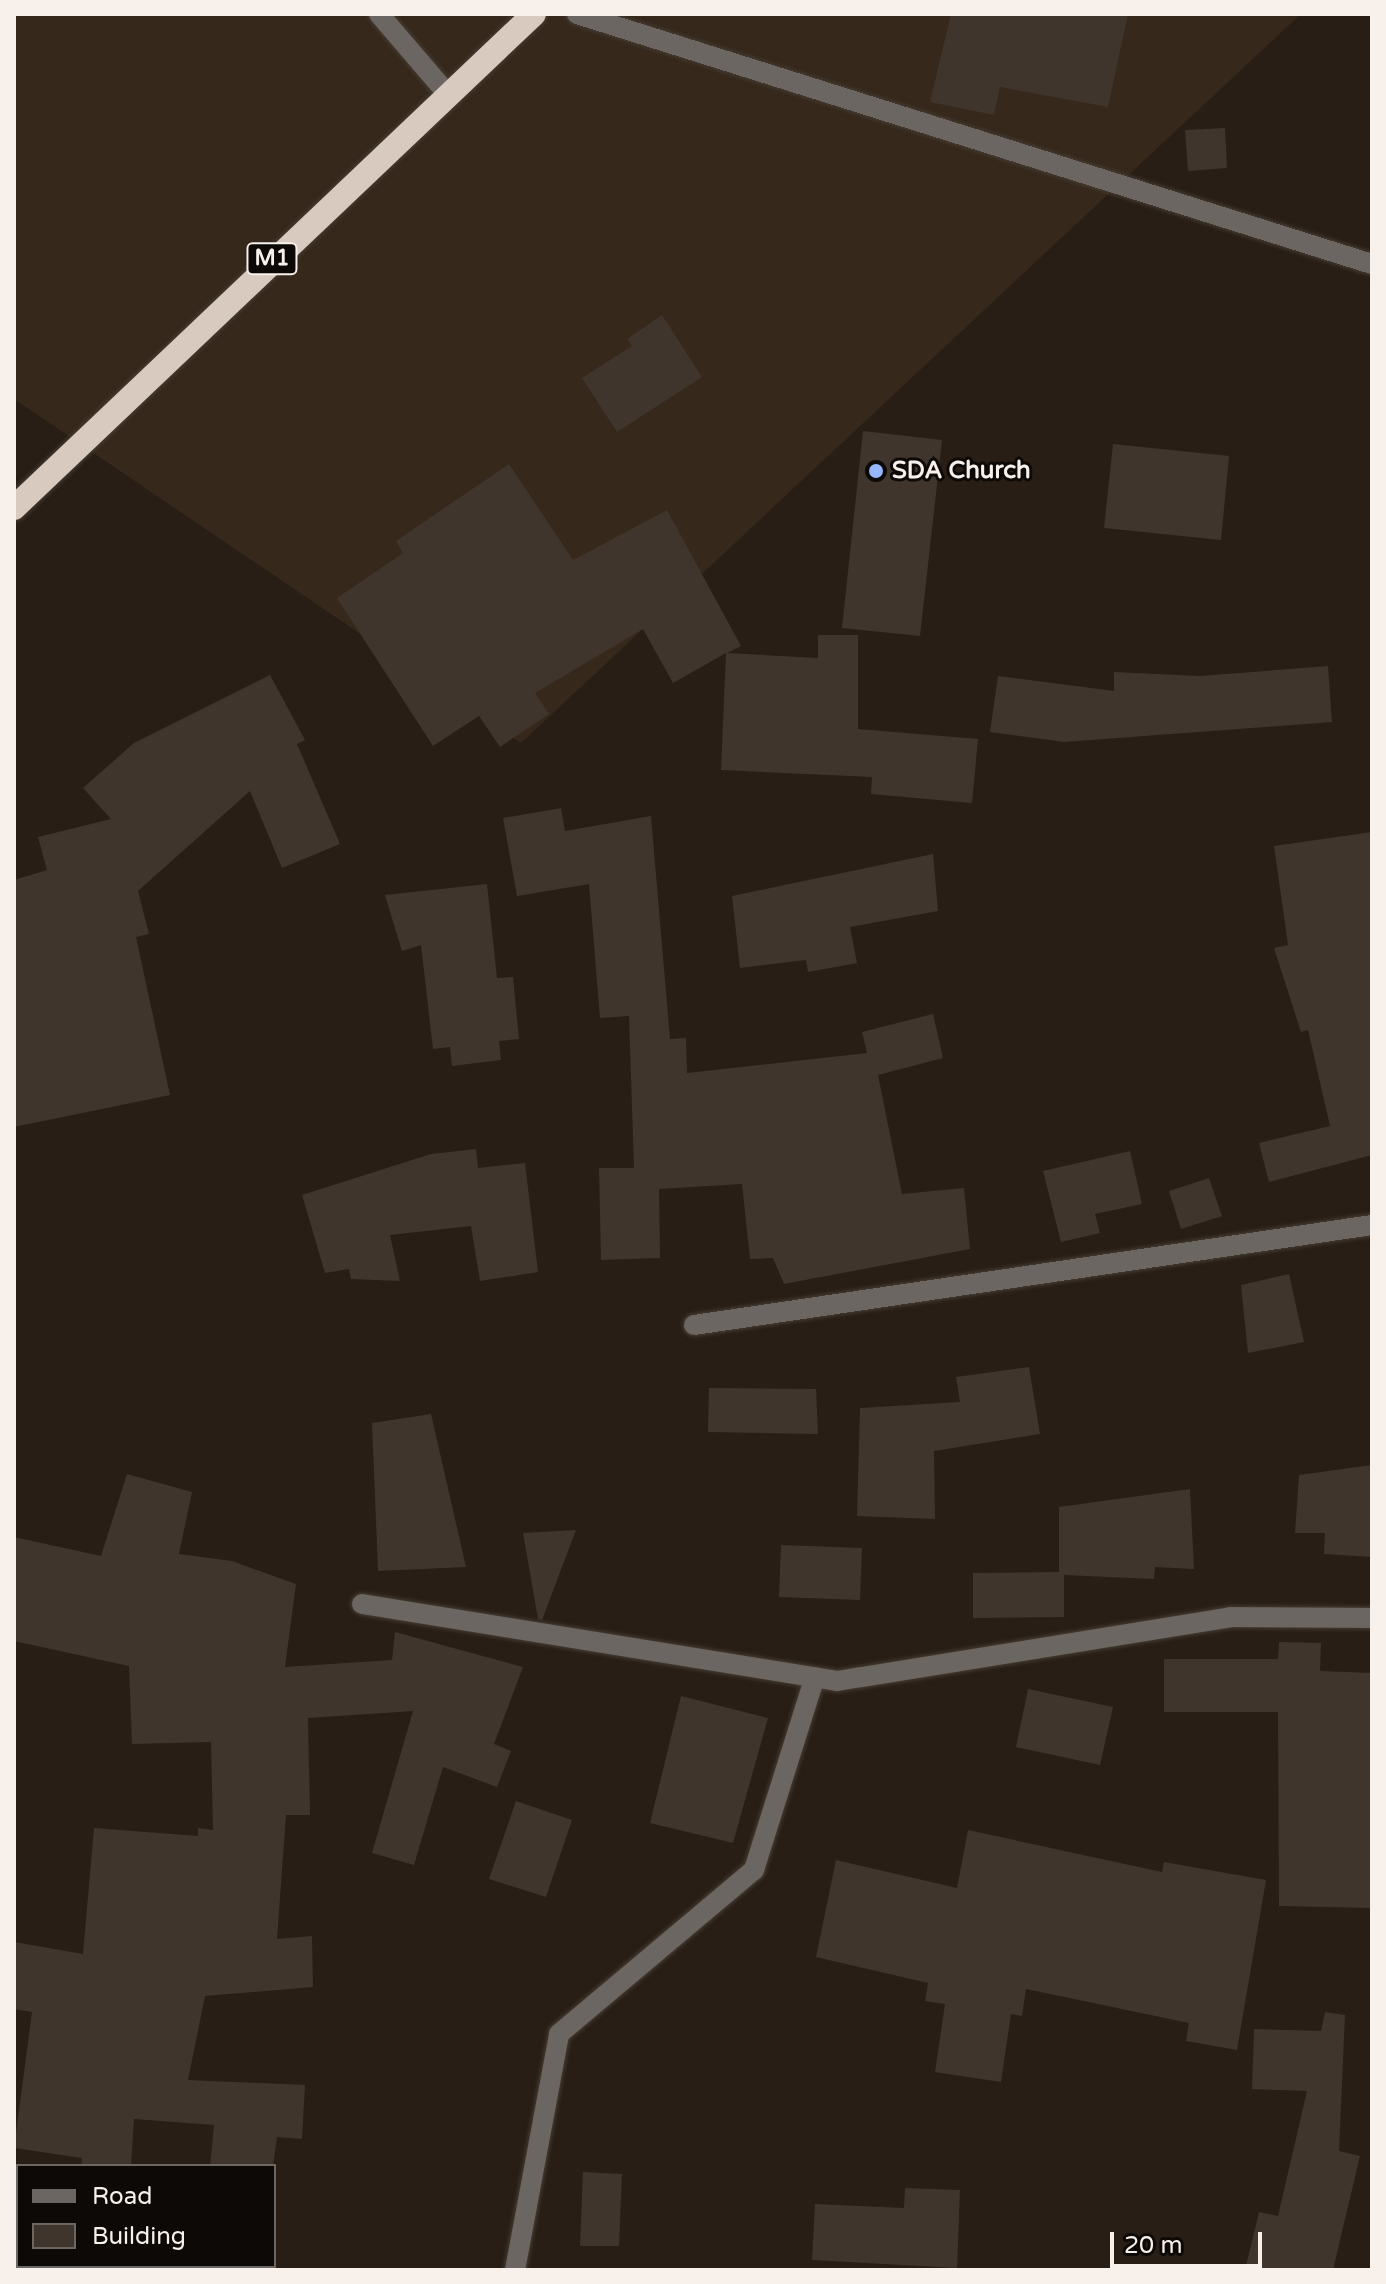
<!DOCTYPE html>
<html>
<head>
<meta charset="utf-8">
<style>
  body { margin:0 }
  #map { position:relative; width:1386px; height:2284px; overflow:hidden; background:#281e15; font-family:"Varela Round",sans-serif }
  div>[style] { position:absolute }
  .built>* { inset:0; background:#36281b }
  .building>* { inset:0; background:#40352c }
  .roads { filter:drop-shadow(0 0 2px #453c33) drop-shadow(0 0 2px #453c33) }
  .minor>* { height:20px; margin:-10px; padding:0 10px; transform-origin:10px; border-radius:10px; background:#6c6662 }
  .highway>* { height:24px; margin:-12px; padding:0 12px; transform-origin:12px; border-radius:12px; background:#d8cabf }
  .dots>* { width:22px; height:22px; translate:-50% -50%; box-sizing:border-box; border:4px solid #0d0906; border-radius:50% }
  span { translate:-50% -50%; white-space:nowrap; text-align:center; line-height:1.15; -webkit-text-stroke:6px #0d0906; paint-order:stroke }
  .shield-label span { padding:2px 6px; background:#0d0906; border:2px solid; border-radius:6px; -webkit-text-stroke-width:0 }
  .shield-label { font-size:22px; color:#f8f1eb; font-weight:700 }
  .poi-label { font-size:24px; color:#f8f1eb; font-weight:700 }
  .left { translate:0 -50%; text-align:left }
  .frame { position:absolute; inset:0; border:16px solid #f8f1eb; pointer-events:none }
  .legend { position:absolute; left:16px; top:2164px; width:260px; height:104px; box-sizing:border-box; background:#0d0906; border:2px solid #6b6662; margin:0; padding:10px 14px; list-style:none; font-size:24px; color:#f8f1eb }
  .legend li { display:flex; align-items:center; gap:16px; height:40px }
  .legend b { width:40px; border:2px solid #6b6662 }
  .scale { position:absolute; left:1110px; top:2232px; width:152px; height:36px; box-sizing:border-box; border:4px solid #f8f1eb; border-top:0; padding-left:10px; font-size:24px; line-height:28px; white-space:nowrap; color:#f8f1eb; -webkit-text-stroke:6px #0d0906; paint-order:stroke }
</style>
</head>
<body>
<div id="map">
  <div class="built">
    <div style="clip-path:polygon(14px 14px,1301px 14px,521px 743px,14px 399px)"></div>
  </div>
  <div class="building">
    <div style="clip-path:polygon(951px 14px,1128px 14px,1108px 107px,1000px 87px,994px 115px,930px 102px)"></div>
    <div style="clip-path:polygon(1225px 128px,1227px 168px,1188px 171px,1185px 130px)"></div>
    <div style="clip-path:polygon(662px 315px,702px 377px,617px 432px,582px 378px,632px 346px,627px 339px)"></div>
    <div style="clip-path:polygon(863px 431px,942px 440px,920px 636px,842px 628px)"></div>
    <div style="clip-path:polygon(1113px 444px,1229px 456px,1221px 540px,1104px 528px)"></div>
    <div style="clip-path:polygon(509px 464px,573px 560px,667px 510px,741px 646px,727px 653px,818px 658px,818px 635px,858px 635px,858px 729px,978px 739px,972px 803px,871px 794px,872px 777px,721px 770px,726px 653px,673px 683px,643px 629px,535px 693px,549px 714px,500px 747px,479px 716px,433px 746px,337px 598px,403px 553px,396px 541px)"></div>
    <div style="clip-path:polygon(1328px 666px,1332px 722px,1064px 742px,990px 732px,998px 676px,1114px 691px,1114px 672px,1200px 676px)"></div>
    <div style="clip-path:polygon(270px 675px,305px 740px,297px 744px,340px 844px,282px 868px,250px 791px,138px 891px,149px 934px,136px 937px,170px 1095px,14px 1127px,14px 880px,47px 870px,38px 837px,111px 819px,83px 788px,134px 743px)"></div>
    <div style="clip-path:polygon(561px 808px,565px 831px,651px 816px,670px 1039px,686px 1038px,687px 1073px,867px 1053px,862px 1032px,933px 1014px,943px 1058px,878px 1075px,902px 1194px,964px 1188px,970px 1249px,784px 1284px,773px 1258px,750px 1259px,742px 1184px,659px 1189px,660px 1258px,601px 1260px,599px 1168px,634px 1168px,629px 1016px,600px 1018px,589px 884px,517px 896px,503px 818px)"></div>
    <div style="clip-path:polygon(1372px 832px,1372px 1155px,1269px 1182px,1259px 1143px,1330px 1126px,1308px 1030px,1301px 1032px,1274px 948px,1288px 945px,1274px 846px)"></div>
    <div style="clip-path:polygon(933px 854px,938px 911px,850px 927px,857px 963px,808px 972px,806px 960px,740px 968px,732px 896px)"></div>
    <div style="clip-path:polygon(487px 884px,497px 978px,513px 977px,519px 1039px,499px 1041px,501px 1060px,452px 1066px,450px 1047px,433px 1049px,421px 945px,402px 951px,385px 895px)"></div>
    <div style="clip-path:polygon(476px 1149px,478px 1168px,525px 1163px,538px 1272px,480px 1281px,471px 1226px,390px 1235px,400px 1281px,351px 1279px,349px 1269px,325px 1273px,302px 1195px,431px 1154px)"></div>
    <div style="clip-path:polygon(1130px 1151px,1142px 1204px,1095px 1214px,1100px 1233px,1061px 1242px,1043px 1171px)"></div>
    <div style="clip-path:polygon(1209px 1178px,1222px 1216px,1181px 1229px,1169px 1191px)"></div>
    <div style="clip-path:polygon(1289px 1274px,1304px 1342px,1248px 1353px,1241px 1285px)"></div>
    <div style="clip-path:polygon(1029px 1367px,1040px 1434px,934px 1451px,935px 1519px,857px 1516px,860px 1408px,960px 1402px,956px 1377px)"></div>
    <div style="clip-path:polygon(709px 1388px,816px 1389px,818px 1434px,708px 1432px)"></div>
    <div style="clip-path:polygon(431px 1414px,466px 1567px,378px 1571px,372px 1423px)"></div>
    <div style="clip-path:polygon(1372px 1465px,1372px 1557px,1324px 1554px,1325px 1533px,1295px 1533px,1299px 1475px)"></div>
    <div style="clip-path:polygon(127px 1474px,192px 1492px,179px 1554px,232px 1561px,296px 1584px,285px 1667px,392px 1660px,395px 1632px,523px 1667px,494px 1744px,511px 1751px,497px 1787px,443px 1767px,414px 1865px,372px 1853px,413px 1711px,308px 1718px,310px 1815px,286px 1815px,277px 1939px,312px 1936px,313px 1987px,205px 1996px,188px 2080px,305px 2085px,302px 2139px,277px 2137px,273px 2166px,210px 2166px,214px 2125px,134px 2119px,131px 2166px,81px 2166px,82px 2158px,14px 2148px,32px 2012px,14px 2009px,14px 1942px,83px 1954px,94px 1828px,198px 1836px,198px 1828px,213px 1830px,211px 1742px,132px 1744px,129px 1666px,14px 1641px,14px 1537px,101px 1556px)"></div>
    <div style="clip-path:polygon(1190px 1489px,1194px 1569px,1155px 1567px,1154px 1579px,1064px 1575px,1064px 1617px,973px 1618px,973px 1573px,1059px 1572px,1059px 1507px)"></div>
    <div style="clip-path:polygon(576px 1530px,542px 1620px,538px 1619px,523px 1533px)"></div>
    <div style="clip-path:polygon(781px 1545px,862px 1548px,860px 1600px,779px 1597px)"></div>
    <div style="clip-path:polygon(1279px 1642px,1321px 1643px,1320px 1671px,1372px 1673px,1372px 1908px,1279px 1906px,1278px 1712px,1164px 1712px,1164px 1659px,1278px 1659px)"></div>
    <div style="clip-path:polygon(1028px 1689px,1113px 1707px,1100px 1765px,1016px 1747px)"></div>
    <div style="clip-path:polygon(681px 1696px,768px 1718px,733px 1843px,650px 1823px)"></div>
    <div style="clip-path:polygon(516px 1801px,572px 1820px,546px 1897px,489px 1879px)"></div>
    <div style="clip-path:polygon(968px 1830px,1162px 1872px,1164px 1862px,1266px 1880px,1237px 2050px,1186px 2041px,1189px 2023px,1026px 1989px,1022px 2016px,1011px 2014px,1001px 2082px,935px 2072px,945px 2004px,925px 2001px,928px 1983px,816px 1957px,836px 1860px,957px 1888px)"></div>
    <div style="clip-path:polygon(1325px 2012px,1345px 2015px,1339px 2151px,1360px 2156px,1333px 2270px,1245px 2270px,1259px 2212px,1278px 2216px,1307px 2091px,1252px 2089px,1254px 2029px,1321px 2031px)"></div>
    <div style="clip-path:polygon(583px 2172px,622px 2174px,619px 2246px,580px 2246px)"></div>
    <div style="clip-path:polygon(905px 2188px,960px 2190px,957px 2268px,812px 2260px,815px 2204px,904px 2208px)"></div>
  </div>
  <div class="roads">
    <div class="minor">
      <div style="left:379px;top:14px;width:101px;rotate:49.4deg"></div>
      <div style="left:577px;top:14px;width:833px;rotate:17.46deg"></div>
      <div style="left:694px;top:1325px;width:685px;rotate:-8.39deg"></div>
      <div style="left:362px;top:1604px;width:481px;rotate:9.2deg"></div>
      <div style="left:837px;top:1681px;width:398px;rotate:-9.2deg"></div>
      <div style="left:1230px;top:1617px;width:142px;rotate:0.4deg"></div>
      <div style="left:515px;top:2270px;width:240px;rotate:-79.4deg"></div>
      <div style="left:559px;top:2034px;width:255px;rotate:-40.1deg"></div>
      <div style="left:754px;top:1870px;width:202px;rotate:-72.5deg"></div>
    </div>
    <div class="highway">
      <div style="left:14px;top:508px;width:717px;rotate:-43.53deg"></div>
    </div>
  </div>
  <div class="dots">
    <div style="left:876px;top:471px;background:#96b6fd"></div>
  </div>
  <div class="shield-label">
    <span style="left:272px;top:259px">M1</span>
  </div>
  <div class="poi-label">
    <span class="left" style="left:892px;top:471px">SDA Church</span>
  </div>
  <div class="frame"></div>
  <ul class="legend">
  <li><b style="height:10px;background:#6c6662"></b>Road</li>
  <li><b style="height:22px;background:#40352c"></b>Building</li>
  </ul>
  <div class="scale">20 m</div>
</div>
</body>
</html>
